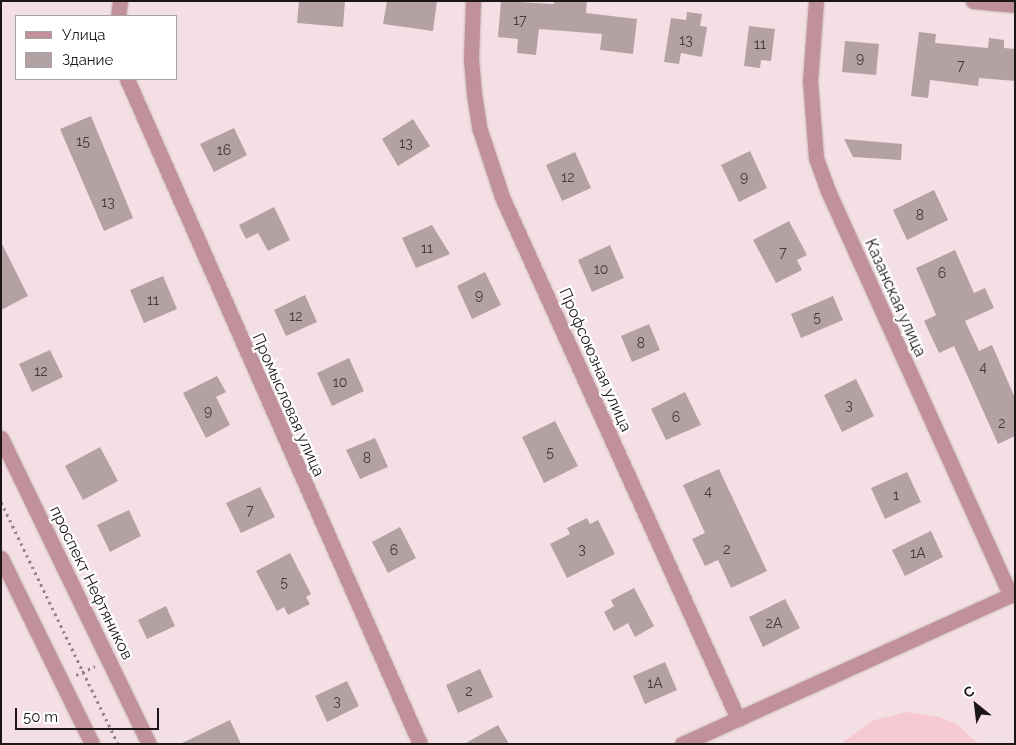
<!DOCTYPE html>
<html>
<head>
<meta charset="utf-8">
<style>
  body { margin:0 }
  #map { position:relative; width:1016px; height:745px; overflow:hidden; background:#f4e0e4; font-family:Raleway,sans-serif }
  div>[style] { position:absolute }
  .green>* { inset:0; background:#f7c9d3 }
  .building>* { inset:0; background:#b3a1a4 }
  .path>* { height:3px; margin-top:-1.5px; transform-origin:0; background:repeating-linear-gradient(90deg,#928487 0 2.5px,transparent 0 6.5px) }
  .roads { filter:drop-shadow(0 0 1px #cdbcbf) drop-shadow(0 0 1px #cdbcbf) }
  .minor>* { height:15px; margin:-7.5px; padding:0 7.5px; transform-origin:7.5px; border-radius:7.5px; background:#c0919b }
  span { translate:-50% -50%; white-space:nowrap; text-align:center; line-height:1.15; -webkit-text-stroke:4.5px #fff; paint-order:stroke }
  .number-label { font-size:14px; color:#42393b }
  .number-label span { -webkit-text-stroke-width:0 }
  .street-label { font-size:16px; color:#1d1618 }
  .frame { position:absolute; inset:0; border:2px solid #1d1618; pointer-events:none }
  .legend { position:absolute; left:15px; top:15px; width:162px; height:65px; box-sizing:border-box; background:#fff; border:1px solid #a5a2a3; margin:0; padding:6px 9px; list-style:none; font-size:15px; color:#1d1618 }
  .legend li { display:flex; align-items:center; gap:10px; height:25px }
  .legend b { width:25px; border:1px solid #a5a2a3 }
  .north { position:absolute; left:951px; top:680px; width:50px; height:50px; -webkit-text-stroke:4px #fff; paint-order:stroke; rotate:331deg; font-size:14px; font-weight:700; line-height:20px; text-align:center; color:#1d1618 }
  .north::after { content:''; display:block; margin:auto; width:18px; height:22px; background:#1d1618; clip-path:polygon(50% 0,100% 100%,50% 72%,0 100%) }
  .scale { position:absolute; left:15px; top:708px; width:144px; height:22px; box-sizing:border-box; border:2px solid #1d1618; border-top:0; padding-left:6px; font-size:15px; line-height:18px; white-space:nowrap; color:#1d1618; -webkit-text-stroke:4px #fff; paint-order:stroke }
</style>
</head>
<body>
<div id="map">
  <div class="green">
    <div style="clip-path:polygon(907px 712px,939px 717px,956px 724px,979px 744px,841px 744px,871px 721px)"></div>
  </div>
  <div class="building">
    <div style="clip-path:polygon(299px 1px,345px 1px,343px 27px,297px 23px)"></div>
    <div style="clip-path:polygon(387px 1px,437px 1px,433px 31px,383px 24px)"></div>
    <div style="clip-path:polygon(501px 1px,554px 4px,554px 1px,587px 1px,586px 13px,637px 19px,633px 54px,600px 50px,602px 34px,539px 29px,536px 55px,517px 53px,518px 39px,498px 37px)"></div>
    <div style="clip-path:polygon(687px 12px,702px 14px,700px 26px,707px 27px,702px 57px,681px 53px,679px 64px,664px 62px,671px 18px,686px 20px)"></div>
    <div style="clip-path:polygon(749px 26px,775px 29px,771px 61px,761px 60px,760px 68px,744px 66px)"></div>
    <div style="clip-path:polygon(919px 32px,936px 34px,935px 43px,988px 48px,989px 38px,1004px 40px,1004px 48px,1015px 49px,1015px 81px,979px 78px,978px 86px,930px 80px,928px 98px,911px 96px)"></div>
    <div style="clip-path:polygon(845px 41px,879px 44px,876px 75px,842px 72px)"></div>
    <div style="clip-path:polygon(91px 116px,133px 218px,104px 231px,60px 129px)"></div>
    <div style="clip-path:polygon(413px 119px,430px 146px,398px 166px,382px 139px)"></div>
    <div style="clip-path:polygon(234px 128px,247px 155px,214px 172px,200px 144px)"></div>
    <div style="clip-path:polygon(844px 139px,902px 144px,901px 160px,853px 157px)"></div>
    <div style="clip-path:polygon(750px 151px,767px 188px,739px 202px,721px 165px)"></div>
    <div style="clip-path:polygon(575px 152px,591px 188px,562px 201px,546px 165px)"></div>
    <div style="clip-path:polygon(934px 190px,948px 220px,907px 240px,893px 210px)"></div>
    <div style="clip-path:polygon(274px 207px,290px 240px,268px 251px,258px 233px,246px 239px,239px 225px)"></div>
    <div style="clip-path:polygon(789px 221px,807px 255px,797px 260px,802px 270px,776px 283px,753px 240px)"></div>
    <div style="clip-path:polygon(432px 225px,450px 254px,416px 268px,402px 238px)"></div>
    <div style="clip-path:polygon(1px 242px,28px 296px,1px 310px)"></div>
    <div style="clip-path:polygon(610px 245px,624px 278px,592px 292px,578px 260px)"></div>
    <div style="clip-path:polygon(955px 250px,974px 293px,985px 288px,994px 308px,965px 321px,979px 351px,992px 345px,1015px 398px,1015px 436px,998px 444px,954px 346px,939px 353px,924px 321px,936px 315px,916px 268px)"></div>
    <div style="clip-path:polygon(485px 272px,501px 305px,472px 319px,457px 286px)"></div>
    <div style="clip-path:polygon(163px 276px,177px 309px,144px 323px,130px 290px)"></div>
    <div style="clip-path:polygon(305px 295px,317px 322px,286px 336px,274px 310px)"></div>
    <div style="clip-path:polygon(833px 296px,843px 320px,801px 338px,791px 314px)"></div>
    <div style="clip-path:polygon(649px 324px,660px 350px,632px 362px,621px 336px)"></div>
    <div style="clip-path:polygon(50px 350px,63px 377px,32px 392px,19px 364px)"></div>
    <div style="clip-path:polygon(349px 358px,364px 391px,332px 406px,317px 373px)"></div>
    <div style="clip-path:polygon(217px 376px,226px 392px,216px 397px,230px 425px,206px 438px,183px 393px)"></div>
    <div style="clip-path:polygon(856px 379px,874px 416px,842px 432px,824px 395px)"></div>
    <div style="clip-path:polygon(685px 392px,701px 425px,666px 440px,651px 409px)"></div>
    <div style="clip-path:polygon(555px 421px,578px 466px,544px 483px,522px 437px)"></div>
    <div style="clip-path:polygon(375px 438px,388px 467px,360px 479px,346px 450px)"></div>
    <div style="clip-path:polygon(100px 447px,118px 481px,83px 500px,65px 466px)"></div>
    <div style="clip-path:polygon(719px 469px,767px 571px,731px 588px,718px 560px,705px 566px,692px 539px,705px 533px,683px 485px)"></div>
    <div style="clip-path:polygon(907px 472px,921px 502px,885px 519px,871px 488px)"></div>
    <div style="clip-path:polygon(260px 487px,275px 517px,241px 533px,226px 503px)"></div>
    <div style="clip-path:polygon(129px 510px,141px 536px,110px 552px,97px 525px)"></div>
    <div style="clip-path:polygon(587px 518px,590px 524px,598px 520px,615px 554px,567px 578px,550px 544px,570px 534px,567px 528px)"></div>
    <div style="clip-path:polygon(400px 527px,416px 558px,388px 573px,372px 542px)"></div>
    <div style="clip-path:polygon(931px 531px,943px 557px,905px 576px,892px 550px)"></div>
    <div style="clip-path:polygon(290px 553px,311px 594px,306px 597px,310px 604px,288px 615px,284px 607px,277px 611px,256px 571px)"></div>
    <div style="clip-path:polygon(634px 588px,654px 626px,635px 637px,628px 623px,614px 631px,604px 612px,614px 606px,611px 600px)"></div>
    <div style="clip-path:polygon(785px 599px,800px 628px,763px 647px,749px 617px)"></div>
    <div style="clip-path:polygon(166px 606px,175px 626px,147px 639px,138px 620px)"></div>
    <div style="clip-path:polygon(665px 662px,677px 690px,645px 704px,633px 676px)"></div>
    <div style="clip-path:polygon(480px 669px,493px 697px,458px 713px,446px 685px)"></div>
    <div style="clip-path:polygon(347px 681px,359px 706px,327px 722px,315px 696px)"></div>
    <div style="clip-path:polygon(230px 720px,241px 744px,180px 744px)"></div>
    <div style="clip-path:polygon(498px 725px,509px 744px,464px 744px)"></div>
  </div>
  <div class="path">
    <div style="left:1px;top:502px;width:269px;rotate:64.2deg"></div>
    <div style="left:76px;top:675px;width:21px;rotate:-25deg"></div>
  </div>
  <div class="roads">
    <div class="minor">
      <div style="left:473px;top:1px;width:58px;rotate:92deg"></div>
      <div style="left:471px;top:59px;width:35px;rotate:85deg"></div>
      <div style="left:474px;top:94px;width:36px;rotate:81deg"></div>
      <div style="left:480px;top:130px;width:71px;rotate:71.8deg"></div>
      <div style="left:502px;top:197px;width:573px;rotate:65.67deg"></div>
      <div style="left:816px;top:1px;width:80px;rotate:94.3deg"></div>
      <div style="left:810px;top:81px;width:77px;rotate:85.5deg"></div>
      <div style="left:816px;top:158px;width:35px;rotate:70deg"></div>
      <div style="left:828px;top:191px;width:443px;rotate:65.7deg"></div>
      <div style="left:973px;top:1px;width:42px;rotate:5.4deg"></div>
      <div style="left:118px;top:16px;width:15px;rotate:-82deg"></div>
      <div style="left:127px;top:79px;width:727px;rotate:66.22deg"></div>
      <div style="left:1px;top:438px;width:340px;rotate:64.2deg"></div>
      <div style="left:1px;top:558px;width:207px;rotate:63.9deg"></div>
      <div style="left:682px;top:744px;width:366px;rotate:-24.4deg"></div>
    </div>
  </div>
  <div class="number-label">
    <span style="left:520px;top:20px">17</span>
    <span style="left:686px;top:40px">13</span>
    <span style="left:760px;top:44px">11</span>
    <span style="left:860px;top:58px">9</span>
    <span style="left:961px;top:65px">7</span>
    <span style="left:83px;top:141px">15</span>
    <span style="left:406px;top:143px">13</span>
    <span style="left:224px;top:150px">16</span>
    <span style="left:568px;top:177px">12</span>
    <span style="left:744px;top:177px">9</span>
    <span style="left:108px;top:202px">13</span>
    <span style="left:920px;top:215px">8</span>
    <span style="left:427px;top:248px">11</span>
    <span style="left:783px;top:252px">7</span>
    <span style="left:601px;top:269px">10</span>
    <span style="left:942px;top:273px">6</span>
    <span style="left:479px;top:295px">9</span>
    <span style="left:153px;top:300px">11</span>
    <span style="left:296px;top:316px">12</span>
    <span style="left:817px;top:317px">5</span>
    <span style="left:641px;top:343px">8</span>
    <span style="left:983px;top:367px">4</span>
    <span style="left:41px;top:371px">12</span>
    <span style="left:340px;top:382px">10</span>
    <span style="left:849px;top:405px">3</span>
    <span style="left:208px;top:411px">9</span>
    <span style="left:676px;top:417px">6</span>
    <span style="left:1002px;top:423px">2</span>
    <span style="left:550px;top:452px">5</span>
    <span style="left:367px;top:458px">8</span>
    <span style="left:708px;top:491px">4</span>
    <span style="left:896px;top:495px">1</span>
    <span style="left:250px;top:510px">7</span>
    <span style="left:582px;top:549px">3</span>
    <span style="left:727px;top:549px">2</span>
    <span style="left:394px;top:550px">6</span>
    <span style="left:918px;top:553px">1А</span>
    <span style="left:284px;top:582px">5</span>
    <span style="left:774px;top:623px">2А</span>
    <span style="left:655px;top:683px">1А</span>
    <span style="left:469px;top:691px">2</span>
    <span style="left:337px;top:701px">3</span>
  </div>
  <div class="street-label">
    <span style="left:895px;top:298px;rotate:66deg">Казанская улица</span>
    <span style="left:595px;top:360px;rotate:66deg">Профсоюзная улица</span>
    <span style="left:288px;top:405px;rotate:66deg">Промысловая улица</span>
    <span style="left:91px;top:583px;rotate:64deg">проспект Нефтяников</span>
  </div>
  <div class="frame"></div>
  <ul class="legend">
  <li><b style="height:6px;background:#c0919b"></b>Улица</li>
  <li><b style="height:14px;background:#b3a1a4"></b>Здание</li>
  </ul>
  <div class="north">С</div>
  <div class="scale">50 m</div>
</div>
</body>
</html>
